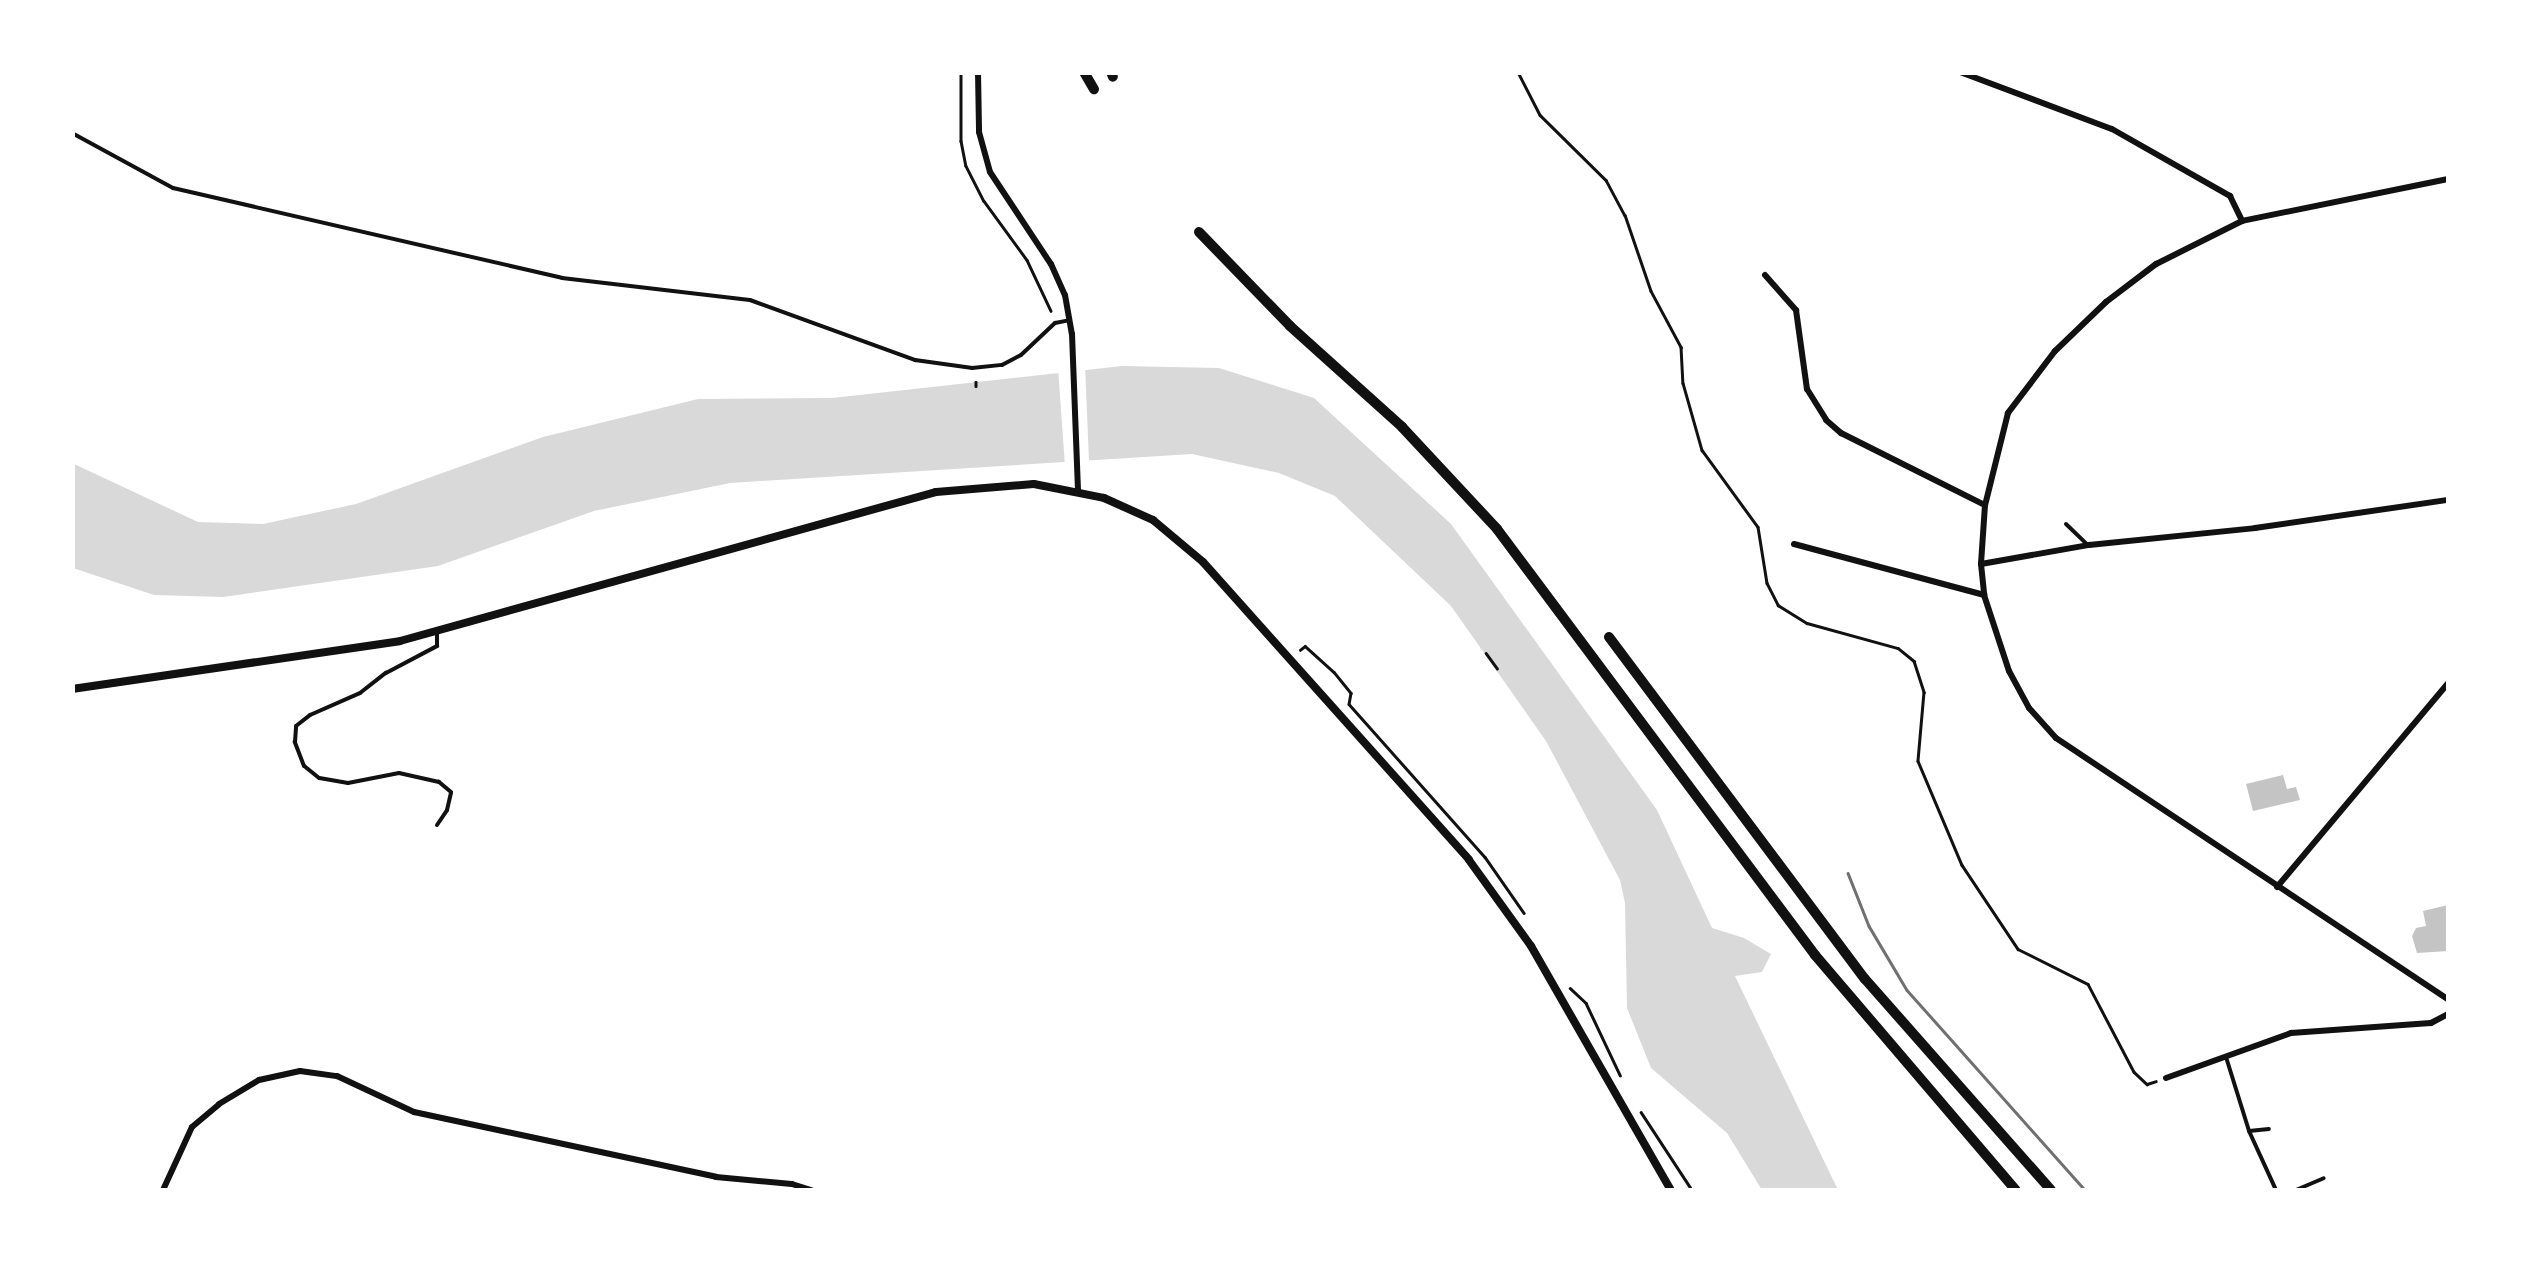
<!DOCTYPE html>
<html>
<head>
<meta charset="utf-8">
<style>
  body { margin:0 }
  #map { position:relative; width:2521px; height:1263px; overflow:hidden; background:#fff; font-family:"Exo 2",sans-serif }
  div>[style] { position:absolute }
  .water>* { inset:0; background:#d9d9d9 }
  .pier>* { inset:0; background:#fff }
  .building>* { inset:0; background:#c4c4c4 }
  .path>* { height:2.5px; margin:-1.25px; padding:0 1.25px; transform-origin:1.25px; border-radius:1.25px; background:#111 }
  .service>* { height:4px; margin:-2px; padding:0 2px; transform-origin:2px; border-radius:2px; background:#111 }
  .minor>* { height:6px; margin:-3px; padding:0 3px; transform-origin:3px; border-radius:3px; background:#111 }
  .tertiary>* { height:8px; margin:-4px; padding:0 4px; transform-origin:4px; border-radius:4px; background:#111 }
  .trunk>* { height:10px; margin:-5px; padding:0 5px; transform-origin:5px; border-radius:5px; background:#111 }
  .tram>* { height:2.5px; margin:-1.25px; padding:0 1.25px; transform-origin:1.25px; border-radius:1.25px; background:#707070 }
  span { translate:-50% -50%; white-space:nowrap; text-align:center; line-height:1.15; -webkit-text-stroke:8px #fff; paint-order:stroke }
  .frame { position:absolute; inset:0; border:75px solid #fff; pointer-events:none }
</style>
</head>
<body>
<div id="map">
  <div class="water">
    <div style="clip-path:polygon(1122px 366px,1219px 368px,1314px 398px,1451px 524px,1657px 810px,1712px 928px,1744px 938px,1771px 954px,1762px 972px,1735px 976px,1838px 1190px,1762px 1190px,1727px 1133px,1651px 1068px,1627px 1008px,1625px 903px,1620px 880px,1546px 741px,1451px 606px,1335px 496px,1279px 473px,1192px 454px,730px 483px,594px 511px,438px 566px,223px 597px,154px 595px,73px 568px,72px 463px,198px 522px,263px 524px,356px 504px,543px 437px,698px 399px,832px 398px)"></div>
  </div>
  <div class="pier">
    <div style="clip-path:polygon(1085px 365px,1089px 461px,1087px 465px,1065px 466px,1058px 368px)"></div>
  </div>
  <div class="building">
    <div style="clip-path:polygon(2283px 775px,2287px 789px,2296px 787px,2300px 800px,2253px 811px,2246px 784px)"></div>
    <div style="clip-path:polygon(2448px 905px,2448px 951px,2417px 953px,2412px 936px,2416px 928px,2426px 926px,2423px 911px)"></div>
  </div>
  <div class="path">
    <div style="left:961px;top:72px;width:69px;rotate:90deg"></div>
    <div style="left:961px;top:141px;width:25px;rotate:79deg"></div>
    <div style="left:966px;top:166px;width:39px;rotate:63deg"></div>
    <div style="left:984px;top:201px;width:73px;rotate:53.9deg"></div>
    <div style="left:1027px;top:260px;width:56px;rotate:64.8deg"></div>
    <div style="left:1518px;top:72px;width:48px;rotate:62.9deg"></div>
    <div style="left:1540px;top:115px;width:93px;rotate:44.6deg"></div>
    <div style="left:1606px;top:180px;width:40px;rotate:62deg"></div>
    <div style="left:1625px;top:215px;width:80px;rotate:71.1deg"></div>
    <div style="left:1651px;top:291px;width:64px;rotate:61.8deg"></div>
    <div style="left:1681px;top:347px;width:36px;rotate:87deg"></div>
    <div style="left:1683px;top:383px;width:70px;rotate:74.2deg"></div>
    <div style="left:1702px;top:450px;width:95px;rotate:54deg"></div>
    <div style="left:1758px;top:527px;width:57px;rotate:80.9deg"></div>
    <div style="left:1767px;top:583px;width:25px;rotate:63deg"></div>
    <div style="left:1778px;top:605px;width:34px;rotate:32deg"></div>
    <div style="left:1807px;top:623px;width:94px;rotate:15.4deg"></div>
    <div style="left:1898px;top:648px;width:21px;rotate:39deg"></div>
    <div style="left:1914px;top:661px;width:33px;rotate:72deg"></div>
    <div style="left:1924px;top:692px;width:69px;rotate:95deg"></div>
    <div style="left:1918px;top:761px;width:113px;rotate:67.1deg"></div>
    <div style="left:1962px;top:865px;width:101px;rotate:56.3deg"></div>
    <div style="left:2018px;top:949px;width:78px;rotate:26.6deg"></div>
    <div style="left:2088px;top:984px;width:99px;rotate:62.4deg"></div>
    <div style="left:2134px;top:1072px;width:18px;rotate:43deg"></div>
    <div style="left:2147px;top:1084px;width:9px;rotate:-18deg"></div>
    <div style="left:976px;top:382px;width:4px;rotate:90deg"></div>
    <div style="left:1300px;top:650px;width:6px;rotate:-39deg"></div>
    <div style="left:1305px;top:646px;width:39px;rotate:42deg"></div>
    <div style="left:1334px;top:672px;width:27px;rotate:51deg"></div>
    <div style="left:1351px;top:693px;width:11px;rotate:100deg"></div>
    <div style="left:1349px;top:704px;width:205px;rotate:48.4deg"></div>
    <div style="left:1485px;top:857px;width:68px;rotate:55.1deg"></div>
    <div style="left:1486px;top:653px;width:19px;rotate:54deg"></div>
    <div style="left:1570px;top:988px;width:22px;rotate:43deg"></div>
    <div style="left:1586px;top:1003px;width:80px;rotate:64.7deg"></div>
    <div style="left:1641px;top:1112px;width:93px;rotate:56.8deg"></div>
  </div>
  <div class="service">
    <div style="left:72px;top:133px;width:115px;rotate:28.6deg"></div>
    <div style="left:173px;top:188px;width:399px;rotate:13deg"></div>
    <div style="left:562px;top:278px;width:189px;rotate:6.7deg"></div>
    <div style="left:750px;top:300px;width:176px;rotate:20deg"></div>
    <div style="left:915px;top:360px;width:58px;rotate:8deg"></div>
    <div style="left:972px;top:368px;width:30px;rotate:-6deg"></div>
    <div style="left:1002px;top:365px;width:21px;rotate:-28deg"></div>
    <div style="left:1021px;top:355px;width:47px;rotate:-43.3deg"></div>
    <div style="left:1055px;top:323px;width:15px;rotate:-11deg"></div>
    <div style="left:2066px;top:524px;width:29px;rotate:44deg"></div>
    <div style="left:437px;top:825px;width:18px;rotate:-56deg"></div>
    <div style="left:447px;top:810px;width:18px;rotate:-77deg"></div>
    <div style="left:451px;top:792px;width:16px;rotate:-140deg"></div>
    <div style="left:439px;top:782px;width:41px;rotate:-167.3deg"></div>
    <div style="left:399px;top:773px;width:52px;rotate:168.9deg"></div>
    <div style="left:348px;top:783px;width:29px;rotate:-170deg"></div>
    <div style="left:319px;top:778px;width:19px;rotate:-141deg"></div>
    <div style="left:304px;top:766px;width:26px;rotate:-111deg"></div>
    <div style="left:295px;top:742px;width:16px;rotate:-86deg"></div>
    <div style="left:296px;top:726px;width:18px;rotate:-38deg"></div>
    <div style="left:310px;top:715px;width:55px;rotate:-23.7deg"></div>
    <div style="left:360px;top:693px;width:33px;rotate:-38deg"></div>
    <div style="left:386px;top:673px;width:58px;rotate:-27.9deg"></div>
    <div style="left:437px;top:646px;width:12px;rotate:-90deg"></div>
    <div style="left:2226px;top:1057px;width:77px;rotate:72.7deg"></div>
    <div style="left:2249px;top:1131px;width:65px;rotate:65.4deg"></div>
    <div style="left:2249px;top:1131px;width:20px;rotate:-6deg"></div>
    <div style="left:2296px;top:1190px;width:30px;rotate:-23deg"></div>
  </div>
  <div class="minor">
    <div style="left:978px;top:72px;width:60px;rotate:89deg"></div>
    <div style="left:979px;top:132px;width:41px;rotate:74.6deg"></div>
    <div style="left:990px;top:172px;width:110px;rotate:56.5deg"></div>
    <div style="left:1051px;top:264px;width:34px;rotate:66deg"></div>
    <div style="left:1065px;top:295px;width:40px;rotate:80deg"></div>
    <div style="left:1072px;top:334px;width:156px;rotate:87.8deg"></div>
    <div style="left:1960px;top:72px;width:162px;rotate:20.6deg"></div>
    <div style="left:2112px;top:129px;width:136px;rotate:29.6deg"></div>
    <div style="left:2230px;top:196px;width:28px;rotate:64deg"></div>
    <div style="left:2448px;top:179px;width:210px;rotate:168.5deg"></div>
    <div style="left:2242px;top:221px;width:96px;rotate:153.4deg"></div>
    <div style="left:2156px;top:264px;width:63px;rotate:142.8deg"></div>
    <div style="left:2106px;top:302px;width:71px;rotate:136.1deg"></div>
    <div style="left:2055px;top:351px;width:78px;rotate:127.2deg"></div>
    <div style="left:2008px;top:413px;width:95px;rotate:104deg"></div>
    <div style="left:1985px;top:505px;width:59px;rotate:93.9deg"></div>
    <div style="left:1981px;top:564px;width:31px;rotate:84deg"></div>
    <div style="left:1984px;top:595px;width:80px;rotate:71.8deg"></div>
    <div style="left:2009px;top:671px;width:42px;rotate:61.6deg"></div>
    <div style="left:2029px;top:708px;width:40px;rotate:48deg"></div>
    <div style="left:2056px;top:738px;width:471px;rotate:33.7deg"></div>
    <div style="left:1765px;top:275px;width:47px;rotate:48.5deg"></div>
    <div style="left:1796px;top:310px;width:80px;rotate:82.1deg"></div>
    <div style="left:1807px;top:389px;width:36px;rotate:58deg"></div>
    <div style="left:1826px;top:420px;width:20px;rotate:41deg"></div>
    <div style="left:1841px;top:433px;width:161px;rotate:26.6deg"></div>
    <div style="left:1794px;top:544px;width:197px;rotate:15deg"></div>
    <div style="left:1981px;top:564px;width:110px;rotate:-10deg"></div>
    <div style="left:2089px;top:545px;width:167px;rotate:-5.8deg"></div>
    <div style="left:2255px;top:528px;width:195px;rotate:-8.3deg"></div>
    <div style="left:2277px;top:887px;width:266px;rotate:-50deg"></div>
    <div style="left:2166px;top:1078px;width:133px;rotate:-19.8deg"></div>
    <div style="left:2291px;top:1033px;width:140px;rotate:-4.1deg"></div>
    <div style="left:2431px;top:1023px;width:19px;rotate:-28deg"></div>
    <div style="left:163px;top:1190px;width:69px;rotate:-65.3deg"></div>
    <div style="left:192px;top:1127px;width:35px;rotate:-40deg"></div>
    <div style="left:219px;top:1104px;width:47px;rotate:-31deg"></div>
    <div style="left:259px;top:1080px;width:42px;rotate:-12.4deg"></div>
    <div style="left:300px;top:1071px;width:37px;rotate:8deg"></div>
    <div style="left:337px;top:1076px;width:85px;rotate:25.1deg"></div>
    <div style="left:414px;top:1112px;width:309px;rotate:12.1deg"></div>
    <div style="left:716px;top:1177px;width:76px;rotate:5.3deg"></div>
    <div style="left:792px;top:1184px;width:20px;rotate:18deg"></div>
  </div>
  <div class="tertiary">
    <div style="left:72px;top:689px;width:331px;rotate:-8.3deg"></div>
    <div style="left:400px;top:641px;width:556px;rotate:-15.54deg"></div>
    <div style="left:936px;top:492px;width:98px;rotate:-4.7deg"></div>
    <div style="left:1034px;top:484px;width:71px;rotate:11.3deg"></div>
    <div style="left:1104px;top:498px;width:54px;rotate:24.2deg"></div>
    <div style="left:1153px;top:520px;width:65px;rotate:40deg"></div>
    <div style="left:1203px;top:562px;width:399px;rotate:48.2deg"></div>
    <div style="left:1469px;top:860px;width:106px;rotate:54.2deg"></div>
    <div style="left:1531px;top:946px;width:281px;rotate:60.2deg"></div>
  </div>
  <div class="trunk">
    <div style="left:1084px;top:72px;width:20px;rotate:60deg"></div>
    <div style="left:1111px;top:72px;width:5px;rotate:68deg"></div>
    <div style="left:1199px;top:232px;width:131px;rotate:45.9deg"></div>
    <div style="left:1290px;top:326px;width:151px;rotate:42deg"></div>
    <div style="left:1402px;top:427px;width:139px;rotate:47deg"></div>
    <div style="left:1497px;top:529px;width:532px;rotate:53.26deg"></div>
    <div style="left:1815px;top:955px;width:309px;rotate:49.5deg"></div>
    <div style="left:1609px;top:637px;width:427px;rotate:53.2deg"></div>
    <div style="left:1865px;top:979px;width:281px;rotate:48.6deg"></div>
  </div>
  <div class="tram">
    <div style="left:1848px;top:873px;width:57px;rotate:68.4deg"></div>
    <div style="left:1869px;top:926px;width:74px;rotate:59.3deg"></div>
    <div style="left:1907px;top:990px;width:268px;rotate:48.3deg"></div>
  </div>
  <div class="frame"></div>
</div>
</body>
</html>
